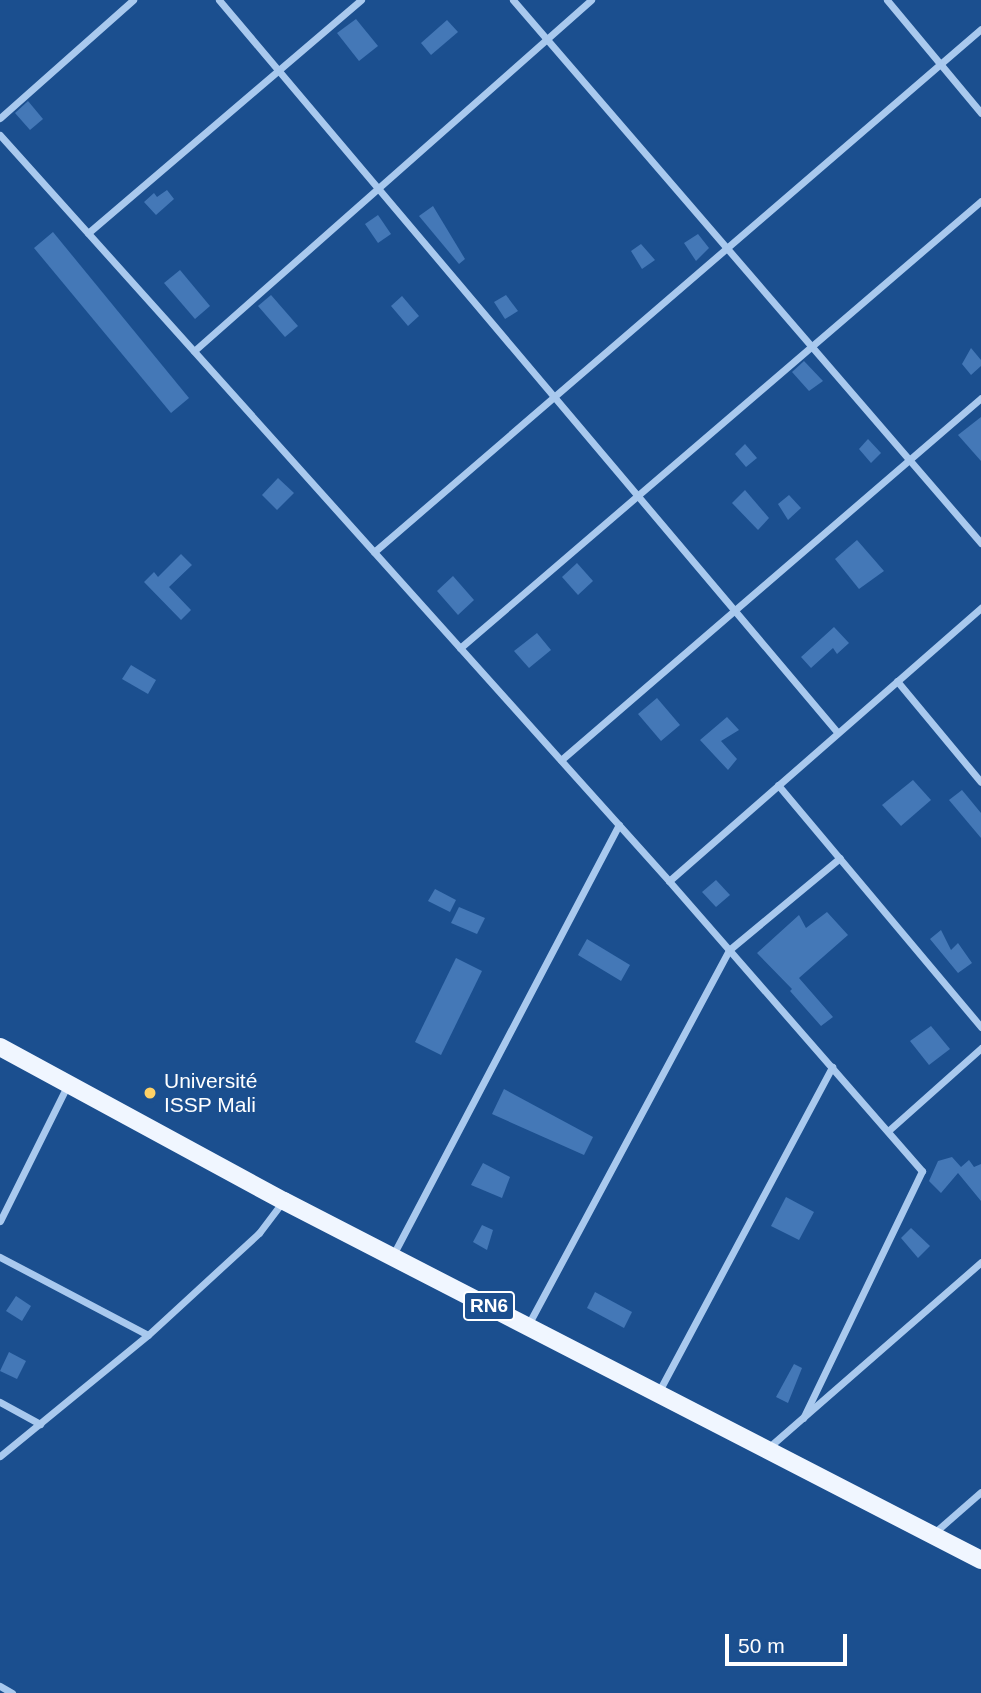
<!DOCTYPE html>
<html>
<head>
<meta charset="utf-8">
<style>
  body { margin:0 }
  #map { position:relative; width:981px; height:1693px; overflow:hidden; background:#1b4f8f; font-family:Arial,sans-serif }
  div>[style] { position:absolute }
  .building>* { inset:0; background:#4478b7 }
  .minor>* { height:7px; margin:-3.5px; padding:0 3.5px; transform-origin:3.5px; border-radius:3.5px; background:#a9c9ee }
  .primary>* { height:18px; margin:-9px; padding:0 9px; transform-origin:9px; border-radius:9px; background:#f0f6ff }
  .dots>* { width:19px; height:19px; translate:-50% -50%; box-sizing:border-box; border:4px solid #1b4f8f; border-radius:50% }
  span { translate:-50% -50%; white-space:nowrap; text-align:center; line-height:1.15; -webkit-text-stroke:5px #1b4f8f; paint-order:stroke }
  .shield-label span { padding:2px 5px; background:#1b4f8f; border:2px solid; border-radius:5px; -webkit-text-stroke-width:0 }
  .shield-label { font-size:19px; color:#fff; font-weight:700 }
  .poi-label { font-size:21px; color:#fff }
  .left { translate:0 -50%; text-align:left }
  .scale { position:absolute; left:725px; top:1634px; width:122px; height:32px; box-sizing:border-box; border:4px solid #fff; border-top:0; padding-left:9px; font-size:21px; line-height:24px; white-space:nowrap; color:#fff; -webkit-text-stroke:5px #1b4f8f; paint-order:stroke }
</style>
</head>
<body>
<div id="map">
  <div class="building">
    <div style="clip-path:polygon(356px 19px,378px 46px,359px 61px,337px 33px)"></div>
    <div style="clip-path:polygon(447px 20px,458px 32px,431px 55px,421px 43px)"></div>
    <div style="clip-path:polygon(28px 101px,43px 119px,30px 130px,15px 113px)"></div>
    <div style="clip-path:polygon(167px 190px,174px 199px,156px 215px,144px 202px,154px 193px,157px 197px)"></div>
    <div style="clip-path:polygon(433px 206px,465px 259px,459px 264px,419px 216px)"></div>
    <div style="clip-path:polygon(378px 215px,391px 234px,378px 243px,365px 224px)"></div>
    <div style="clip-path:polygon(53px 232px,189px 398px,171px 413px,34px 248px)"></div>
    <div style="clip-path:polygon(698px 234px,709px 248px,696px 261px,684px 243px)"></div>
    <div style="clip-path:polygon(641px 244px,655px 260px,642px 269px,631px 251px)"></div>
    <div style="clip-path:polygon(180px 270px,210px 306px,195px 319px,164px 283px)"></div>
    <div style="clip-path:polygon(271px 295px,298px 326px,285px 337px,258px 306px)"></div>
    <div style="clip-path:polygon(506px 295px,518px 311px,505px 319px,494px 302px)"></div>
    <div style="clip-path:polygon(402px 296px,419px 316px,408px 326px,391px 306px)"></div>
    <div style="clip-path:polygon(971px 348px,981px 360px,981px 366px,971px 375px,962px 364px)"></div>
    <div style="clip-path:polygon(804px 361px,823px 381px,809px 391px,792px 372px)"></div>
    <div style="clip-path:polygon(981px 417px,981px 461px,958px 435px)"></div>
    <div style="clip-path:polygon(868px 439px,881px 453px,871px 463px,859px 449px)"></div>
    <div style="clip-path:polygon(745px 444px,757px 458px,746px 467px,735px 454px)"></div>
    <div style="clip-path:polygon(278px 478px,294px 493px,277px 510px,262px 495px)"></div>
    <div style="clip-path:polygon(745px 490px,769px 518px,758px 530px,732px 503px)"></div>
    <div style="clip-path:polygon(789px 495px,801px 508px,788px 520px,778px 504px)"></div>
    <div style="clip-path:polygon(857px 540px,884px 571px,859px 589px,835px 559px)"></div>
    <div style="clip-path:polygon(181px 554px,192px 565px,169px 587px,191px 610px,181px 620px,144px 582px,154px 572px,158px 577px)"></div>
    <div style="clip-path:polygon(577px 563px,593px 581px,578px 595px,562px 577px)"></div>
    <div style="clip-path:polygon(453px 576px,474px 600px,458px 615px,437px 591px)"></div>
    <div style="clip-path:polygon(834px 627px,849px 643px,837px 654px,833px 648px,811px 668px,801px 657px)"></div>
    <div style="clip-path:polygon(537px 633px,551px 650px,529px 668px,514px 651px)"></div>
    <div style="clip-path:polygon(131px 665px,156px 680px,148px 694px,122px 679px)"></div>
    <div style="clip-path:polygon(657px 698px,680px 725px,661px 741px,638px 714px)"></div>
    <div style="clip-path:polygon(727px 717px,739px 730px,721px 741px,737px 759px,728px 770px,700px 740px)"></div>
    <div style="clip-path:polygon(913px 780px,931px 800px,901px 826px,882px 805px)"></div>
    <div style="clip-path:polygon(962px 790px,981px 813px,981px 838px,949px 800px)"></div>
    <div style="clip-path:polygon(716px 880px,730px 895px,716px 907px,702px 892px)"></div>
    <div style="clip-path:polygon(435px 889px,456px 900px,450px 912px,428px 901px)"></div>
    <div style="clip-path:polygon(459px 907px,485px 918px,477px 934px,451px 923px)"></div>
    <div style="clip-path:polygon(827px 912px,848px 935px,799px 978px,833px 1017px,821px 1026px,790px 991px,792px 989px,757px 953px,799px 915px,806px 928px)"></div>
    <div style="clip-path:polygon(941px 930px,951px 950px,958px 943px,972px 963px,958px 973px,930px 939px)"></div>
    <div style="clip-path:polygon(587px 939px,630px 965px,621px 981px,578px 955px)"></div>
    <div style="clip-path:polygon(456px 958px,482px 971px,441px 1055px,415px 1042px)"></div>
    <div style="clip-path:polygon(931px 1026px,950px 1049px,929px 1065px,910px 1041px)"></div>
    <div style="clip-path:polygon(504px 1089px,593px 1137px,584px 1155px,492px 1114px)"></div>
    <div style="clip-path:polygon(952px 1157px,961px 1167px,969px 1160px,974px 1167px,981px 1164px,981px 1201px,958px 1173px,941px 1193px,929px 1181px,938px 1161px)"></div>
    <div style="clip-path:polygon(483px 1163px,510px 1177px,502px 1198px,471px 1185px)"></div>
    <div style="clip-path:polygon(786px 1197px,814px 1212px,799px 1240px,771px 1226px)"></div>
    <div style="clip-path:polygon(482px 1225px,493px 1230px,487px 1250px,473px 1242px)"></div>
    <div style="clip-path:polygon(911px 1228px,930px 1246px,918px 1258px,901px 1238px)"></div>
    <div style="clip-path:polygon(595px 1292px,632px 1312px,624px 1328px,587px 1308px)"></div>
    <div style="clip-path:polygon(16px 1296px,31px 1306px,22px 1321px,6px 1311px)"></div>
    <div style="clip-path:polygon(9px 1352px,26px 1361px,17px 1379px,0 1371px)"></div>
    <div style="clip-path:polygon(794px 1364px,802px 1368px,788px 1403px,776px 1397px)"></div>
  </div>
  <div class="minor">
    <div style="left:219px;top:0;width:959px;rotate:49.82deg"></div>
    <div style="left:513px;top:0;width:717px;rotate:49.24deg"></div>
    <div style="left:887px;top:0;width:147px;rotate:50.2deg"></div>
    <div style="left:0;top:118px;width:178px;rotate:-41.6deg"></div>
    <div style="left:0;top:135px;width:1002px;rotate:48.11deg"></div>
    <div style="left:669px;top:881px;width:385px;rotate:48.9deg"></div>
    <div style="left:922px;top:1171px;width:274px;rotate:115.7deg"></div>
    <div style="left:88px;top:233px;width:359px;rotate:-40.5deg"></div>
    <div style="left:194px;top:351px;width:530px;rotate:-41.48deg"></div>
    <div style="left:374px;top:552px;width:801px;rotate:-40.75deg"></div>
    <div style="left:460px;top:648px;width:686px;rotate:-40.63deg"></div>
    <div style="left:897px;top:681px;width:131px;rotate:50.3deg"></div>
    <div style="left:561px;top:760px;width:554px;rotate:-40.76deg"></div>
    <div style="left:778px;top:785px;width:316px;rotate:50deg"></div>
    <div style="left:669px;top:881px;width:415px;rotate:-41.2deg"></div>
    <div style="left:888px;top:1131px;width:125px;rotate:-41.7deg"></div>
    <div style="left:0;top:1221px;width:153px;rotate:-63.6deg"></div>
    <div style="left:393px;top:1255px;width:486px;rotate:-62.3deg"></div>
    <div style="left:0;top:1257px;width:167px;rotate:27.8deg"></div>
    <div style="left:528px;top:1325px;width:425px;rotate:-61.8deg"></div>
    <div style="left:729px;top:950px;width:144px;rotate:-39.7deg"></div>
    <div style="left:658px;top:1393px;width:370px;rotate:-61.9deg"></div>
    <div style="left:0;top:1402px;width:46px;rotate:28.8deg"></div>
    <div style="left:768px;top:1448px;width:283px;rotate:-41.1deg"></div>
    <div style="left:0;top:1456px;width:191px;rotate:-39.3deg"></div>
    <div style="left:148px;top:1335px;width:151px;rotate:-42.6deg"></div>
    <div style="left:259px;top:1233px;width:40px;rotate:-53deg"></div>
    <div style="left:934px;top:1533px;width:62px;rotate:-41.1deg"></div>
    <div style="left:0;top:1686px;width:14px;rotate:30deg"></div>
  </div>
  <div class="primary">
    <div style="left:0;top:1047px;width:323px;rotate:28.5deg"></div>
    <div style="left:284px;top:1201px;width:784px;rotate:27.25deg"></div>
  </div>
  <div class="dots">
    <div style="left:150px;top:1093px;background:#ffd166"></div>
  </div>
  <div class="shield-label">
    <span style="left:489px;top:1306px">RN6</span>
  </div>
  <div class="poi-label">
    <span class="left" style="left:164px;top:1093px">Université<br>ISSP Mali</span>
  </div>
  <div class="scale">50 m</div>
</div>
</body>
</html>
